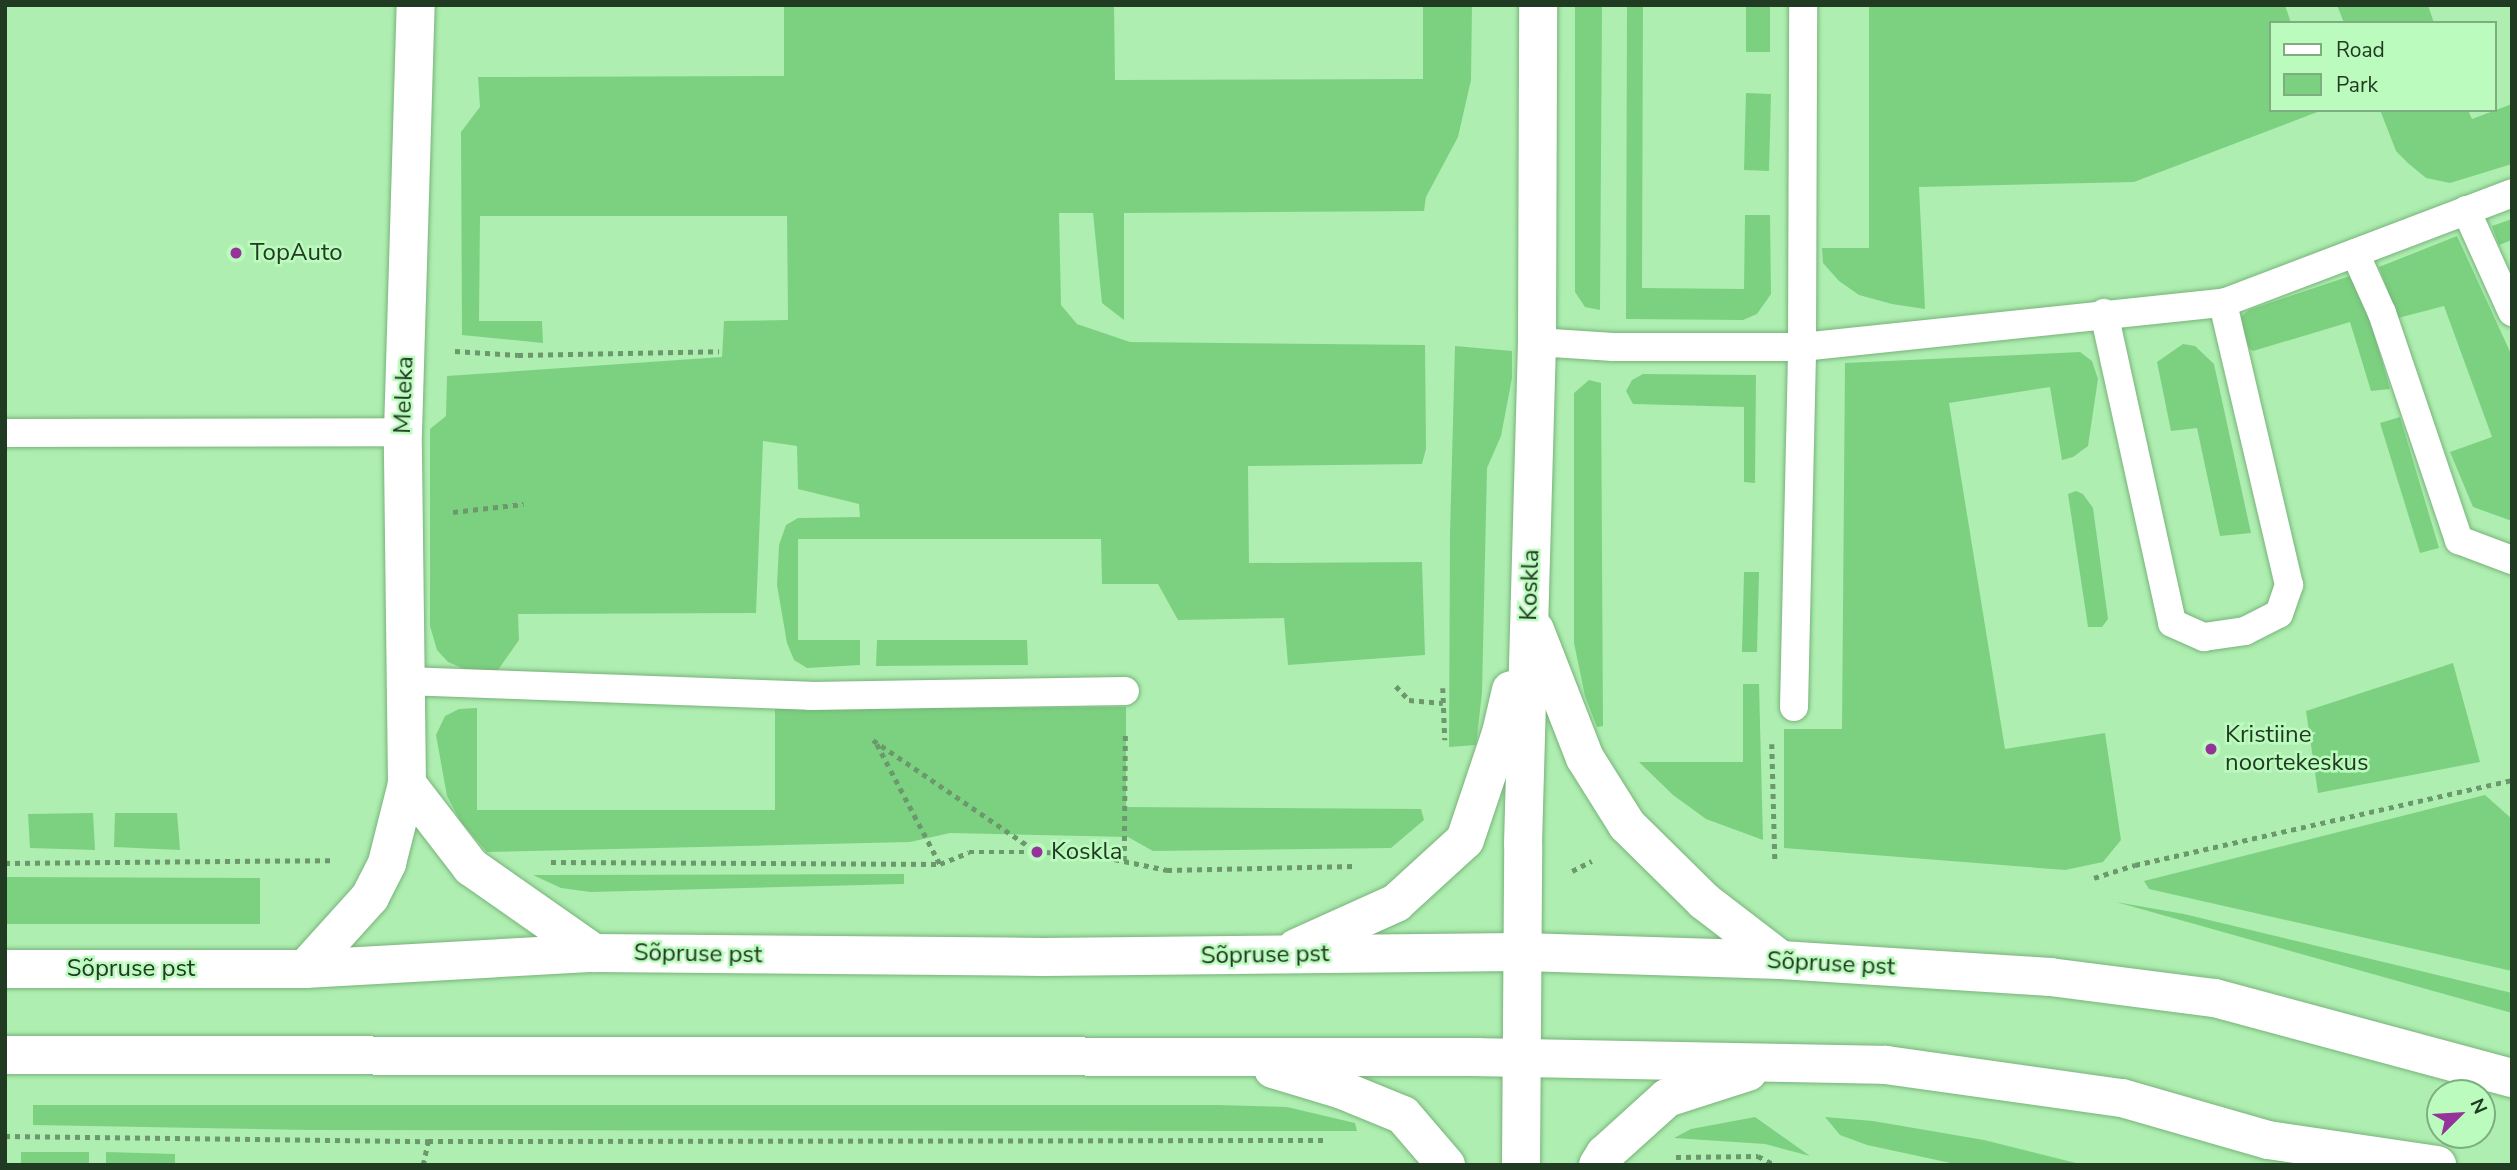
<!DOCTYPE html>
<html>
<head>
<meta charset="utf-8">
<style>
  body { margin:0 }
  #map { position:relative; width:2517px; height:1170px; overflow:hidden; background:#afeeb1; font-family:"Nunito Sans",sans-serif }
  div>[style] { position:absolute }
  .green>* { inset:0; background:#7cd181 }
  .path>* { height:4.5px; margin-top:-2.25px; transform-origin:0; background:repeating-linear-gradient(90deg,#6b986d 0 5px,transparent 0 10px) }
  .roads { filter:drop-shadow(0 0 2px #77b37a) drop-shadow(0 0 2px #77b37a) }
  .lane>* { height:28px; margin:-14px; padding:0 14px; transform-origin:14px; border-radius:14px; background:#fff }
  .street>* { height:38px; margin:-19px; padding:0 19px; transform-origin:19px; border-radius:19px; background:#fff }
  .secondary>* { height:38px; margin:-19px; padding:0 19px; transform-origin:19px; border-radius:19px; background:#fff }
  .dots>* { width:19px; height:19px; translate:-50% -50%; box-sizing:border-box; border:4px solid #bcfbbe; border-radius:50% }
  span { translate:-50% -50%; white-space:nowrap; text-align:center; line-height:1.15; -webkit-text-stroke:5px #bcfbbe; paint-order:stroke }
  .poi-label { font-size:24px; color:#213a22 }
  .left { translate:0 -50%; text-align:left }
  .street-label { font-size:24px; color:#213a22 }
  .frame { position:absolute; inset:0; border:7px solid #213a22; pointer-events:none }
  .legend { position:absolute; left:2269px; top:21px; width:228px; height:91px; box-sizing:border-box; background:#bcfbbe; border:2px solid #7eae80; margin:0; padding:9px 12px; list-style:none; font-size:21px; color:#213a22 }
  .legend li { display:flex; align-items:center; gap:14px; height:35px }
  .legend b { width:35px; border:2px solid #7eae80 }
  .north { position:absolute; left:2426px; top:1079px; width:70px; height:70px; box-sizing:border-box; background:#bcfbbe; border:2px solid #7eae80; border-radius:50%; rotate:66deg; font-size:19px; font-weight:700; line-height:28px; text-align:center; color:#213a22 }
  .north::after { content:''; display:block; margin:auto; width:24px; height:32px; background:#95339a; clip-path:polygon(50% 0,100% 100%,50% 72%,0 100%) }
</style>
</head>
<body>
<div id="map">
  <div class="green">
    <div style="clip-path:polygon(784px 5px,1114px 5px,1115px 80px,1423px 79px,1423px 5px,1472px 5px,1471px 80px,1458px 137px,1426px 197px,1424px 211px,1124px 213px,1124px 320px,1102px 303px,1093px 213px,1059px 213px,1061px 305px,1077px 324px,1130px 342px,1425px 345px,1426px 449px,1422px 464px,1248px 466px,1249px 563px,1422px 562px,1425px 655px,1288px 665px,1284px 618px,1178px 620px,1158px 584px,1102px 584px,1101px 539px,798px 539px,798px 640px,860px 640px,860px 665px,807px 668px,794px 660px,787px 643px,777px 585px,779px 545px,786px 525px,798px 518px,860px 517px,859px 504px,798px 489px,797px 446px,763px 441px,756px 613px,518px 614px,519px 640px,498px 670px,467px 670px,448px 662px,437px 650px,430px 626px,430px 429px,446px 416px,447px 376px,722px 357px,724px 321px,788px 320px,787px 216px,480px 216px,479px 321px,542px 321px,543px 343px,462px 335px,461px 132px,480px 107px,478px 77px,784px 76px)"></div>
    <div style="clip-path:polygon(1575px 5px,1602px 5px,1600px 310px,1585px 307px,1575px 292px)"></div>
    <div style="clip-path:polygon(1627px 5px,1643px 5px,1642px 288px,1744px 289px,1745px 215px,1770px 215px,1771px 294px,1757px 314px,1743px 320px,1626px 319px)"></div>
    <div style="clip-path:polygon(1746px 5px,1770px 5px,1770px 52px,1746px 52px)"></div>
    <div style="clip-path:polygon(1869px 5px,2285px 5px,2291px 23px,2270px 23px,2270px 110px,2320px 111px,2134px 182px,1919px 187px,1925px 309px,1892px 304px,1859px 295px,1839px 281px,1823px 263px,1822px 248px,1869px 248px)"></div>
    <div style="clip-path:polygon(2337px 5px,2428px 5px,2434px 23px,2344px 23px)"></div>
    <div style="clip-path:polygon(1746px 93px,1771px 94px,1769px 171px,1744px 170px)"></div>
    <div style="clip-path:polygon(2512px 104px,2512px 164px,2450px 183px,2426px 178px,2409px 164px,2396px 151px,2380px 110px,2468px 110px,2472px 119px)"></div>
    <div style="clip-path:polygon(2512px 219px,2512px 240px,2499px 245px,2492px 226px)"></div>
    <div style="clip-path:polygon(2457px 236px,2512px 356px,2512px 521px,2473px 507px,2450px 452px,2492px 437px,2444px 306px,2398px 318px,2379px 267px)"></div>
    <div style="clip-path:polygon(2350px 276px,2369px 316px,2390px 389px,2371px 391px,2350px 322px,2253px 351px,2250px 349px,2241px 332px,2238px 319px,2249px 310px)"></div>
    <div style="clip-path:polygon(2183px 344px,2195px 346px,2214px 364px,2251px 533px,2220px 536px,2197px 428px,2171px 431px,2157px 362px)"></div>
    <div style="clip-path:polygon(1455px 346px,1512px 351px,1512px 378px,1501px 436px,1487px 468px,1482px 693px,1476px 745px,1449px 747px,1450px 533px)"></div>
    <div style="clip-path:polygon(2080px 352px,2092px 361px,2098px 379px,2088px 446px,2073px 457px,2062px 460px,2050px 387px,1949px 403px,2005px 749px,2105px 733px,2121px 840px,2103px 862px,2065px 870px,1784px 848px,1784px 729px,1842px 729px,1845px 363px)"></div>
    <div style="clip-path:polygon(1643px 374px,1756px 375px,1755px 483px,1744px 482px,1744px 407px,1633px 404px,1626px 391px,1632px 380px)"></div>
    <div style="clip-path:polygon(1589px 380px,1601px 383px,1603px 726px,1597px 727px,1585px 696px,1574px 643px,1574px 393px)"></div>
    <div style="clip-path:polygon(2400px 417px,2439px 548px,2420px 553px,2380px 423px)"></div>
    <div style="clip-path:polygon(2076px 491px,2083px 494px,2093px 508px,2108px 619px,2102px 627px,2088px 627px,2068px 494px)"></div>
    <div style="clip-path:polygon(1744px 572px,1759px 572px,1757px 652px,1742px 652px)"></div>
    <div style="clip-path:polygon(877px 640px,1027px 640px,1028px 665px,876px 666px)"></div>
    <div style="clip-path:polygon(2453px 663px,2480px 762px,2318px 793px,2306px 711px)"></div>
    <div style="clip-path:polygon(1743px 684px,1759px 684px,1763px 840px,1706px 819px,1673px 795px,1639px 762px,1743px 762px)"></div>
    <div style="clip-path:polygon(1126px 707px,1126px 807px,1421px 809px,1424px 820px,1391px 848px,1153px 851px,1128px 837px,950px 833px,910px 842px,487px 852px,461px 822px,447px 796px,436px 735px,445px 716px,459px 709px,477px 708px,477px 810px,775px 810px,775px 709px)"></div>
    <div style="clip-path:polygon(2485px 795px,2512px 819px,2512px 971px,2149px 889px,2144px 881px)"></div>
    <div style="clip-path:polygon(93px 813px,95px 850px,30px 848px,28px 814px)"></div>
    <div style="clip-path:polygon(115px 813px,177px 813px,180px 850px,114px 847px)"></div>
    <div style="clip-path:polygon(904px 874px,904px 884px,590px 892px,561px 888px,533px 875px)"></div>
    <div style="clip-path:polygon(5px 877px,260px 878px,260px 924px,5px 924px)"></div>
    <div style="clip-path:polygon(2116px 902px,2184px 914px,2512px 993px,2512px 1013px)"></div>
    <div style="clip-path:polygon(33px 1105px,1217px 1105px,1287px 1107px,1355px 1123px,1357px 1131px,309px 1130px,33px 1125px)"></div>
    <div style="clip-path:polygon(1755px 1117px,1810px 1156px,1765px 1144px,1674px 1138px,1691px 1129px)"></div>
    <div style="clip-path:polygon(1825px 1117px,1873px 1121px,1984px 1140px,2084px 1165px,1960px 1165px,1867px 1145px,1840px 1135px)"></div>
    <div style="clip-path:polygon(21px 1152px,89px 1152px,89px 1165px,21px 1165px)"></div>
    <div style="clip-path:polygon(106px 1152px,175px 1154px,175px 1165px,106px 1165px)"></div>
  </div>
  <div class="path">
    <div style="left:455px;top:351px;width:63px;rotate:3.6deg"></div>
    <div style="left:518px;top:355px;width:201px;rotate:-1.1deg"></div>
    <div style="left:453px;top:512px;width:71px;rotate:-6.4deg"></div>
    <div style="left:1396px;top:686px;width:19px;rotate:47deg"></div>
    <div style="left:1409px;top:700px;width:34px;rotate:5deg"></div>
    <div style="left:1443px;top:688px;width:52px;rotate:87.8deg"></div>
    <div style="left:873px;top:740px;width:197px;rotate:34.3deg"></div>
    <div style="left:877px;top:744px;width:136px;rotate:62.3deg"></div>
    <div style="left:1772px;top:744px;width:115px;rotate:88.5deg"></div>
    <div style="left:1124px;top:861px;width:127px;rotate:-89.5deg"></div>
    <div style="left:551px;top:862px;width:389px;rotate:0.3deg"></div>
    <div style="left:940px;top:864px;width:31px;rotate:-22deg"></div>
    <div style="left:969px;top:852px;width:68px"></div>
    <div style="left:1037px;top:852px;width:48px;rotate:1.2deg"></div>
    <div style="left:1085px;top:853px;width:84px;rotate:11.7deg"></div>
    <div style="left:1167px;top:870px;width:187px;rotate:-1.2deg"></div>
    <div style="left:5px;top:863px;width:328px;rotate:-0.5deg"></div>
    <div style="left:1572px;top:871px;width:22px;rotate:-27deg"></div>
    <div style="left:2094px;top:878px;width:43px;rotate:-17.6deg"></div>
    <div style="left:2135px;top:865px;width:386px;rotate:-12.7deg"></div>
    <div style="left:5px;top:1136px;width:423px;rotate:0.7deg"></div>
    <div style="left:428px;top:1141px;width:899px;rotate:-0.06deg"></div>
    <div style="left:1676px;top:1157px;width:82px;rotate:-0.7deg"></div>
    <div style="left:1758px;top:1156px;width:19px;rotate:28deg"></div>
    <div style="left:423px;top:1165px;width:25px;rotate:-78deg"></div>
  </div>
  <div class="roads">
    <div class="lane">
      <div style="left:2466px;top:210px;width:112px;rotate:65.7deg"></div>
      <div style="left:2355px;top:253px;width:66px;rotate:65.8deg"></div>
      <div style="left:2382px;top:313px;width:240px;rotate:71.3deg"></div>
      <div style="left:2459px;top:540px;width:57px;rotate:20.7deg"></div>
      <div style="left:2104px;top:313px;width:317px;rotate:77.6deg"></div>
      <div style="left:2172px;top:623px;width:35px;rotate:24deg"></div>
      <div style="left:2204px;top:637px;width:41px;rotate:-8.3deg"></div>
      <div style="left:2245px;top:631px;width:38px;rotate:-27deg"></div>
      <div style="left:2279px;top:614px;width:31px;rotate:-71deg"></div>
      <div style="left:2289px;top:585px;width:290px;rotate:-103.2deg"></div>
      <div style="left:1537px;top:342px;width:76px;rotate:3.8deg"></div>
      <div style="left:1613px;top:347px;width:189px"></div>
      <div style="left:1802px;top:347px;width:423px;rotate:-6deg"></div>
      <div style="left:2223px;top:303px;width:309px;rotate:-20.8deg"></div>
      <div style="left:5px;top:433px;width:398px;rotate:-0.1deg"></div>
      <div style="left:405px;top:681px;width:405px;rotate:2.1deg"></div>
      <div style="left:810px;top:696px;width:315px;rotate:-0.9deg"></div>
      <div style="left:1794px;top:707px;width:360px;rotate:-88.7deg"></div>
      <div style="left:1802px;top:347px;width:342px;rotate:-89.8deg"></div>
    </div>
    <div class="street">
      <div style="left:407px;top:784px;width:105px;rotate:52.4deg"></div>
      <div style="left:471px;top:867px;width:150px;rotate:35deg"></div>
      <div style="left:305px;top:969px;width:97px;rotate:-47.9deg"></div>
      <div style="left:370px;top:897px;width:38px;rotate:-63deg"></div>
      <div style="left:387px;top:863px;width:81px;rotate:-75.8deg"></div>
      <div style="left:407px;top:784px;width:352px;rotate:-90.7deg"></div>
      <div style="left:403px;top:432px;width:427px;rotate:-88.3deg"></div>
    </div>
    <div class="secondary">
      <div style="left:1535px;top:630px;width:137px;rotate:68.7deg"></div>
      <div style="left:1585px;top:758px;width:79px;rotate:57.9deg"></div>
      <div style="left:1627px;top:825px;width:108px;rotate:44.6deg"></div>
      <div style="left:1704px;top:901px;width:97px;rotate:37.5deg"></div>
      <div style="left:1296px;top:948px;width:110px;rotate:-24.2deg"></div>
      <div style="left:1396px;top:903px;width:93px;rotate:-42.4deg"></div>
      <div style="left:1465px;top:840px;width:113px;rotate:-71.4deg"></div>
      <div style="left:1501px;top:733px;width:44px;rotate:-76.9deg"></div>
      <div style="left:5px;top:969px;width:300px"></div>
      <div style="left:305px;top:969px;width:289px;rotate:-3.2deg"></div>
      <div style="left:594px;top:953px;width:449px;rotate:0.5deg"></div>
      <div style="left:1043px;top:957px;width:480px;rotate:-0.6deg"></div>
      <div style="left:1523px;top:952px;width:258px;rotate:1.8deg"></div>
      <div style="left:1781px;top:960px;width:270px;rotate:3.6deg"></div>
      <div style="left:2050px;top:977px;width:166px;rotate:7.3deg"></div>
      <div style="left:2215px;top:998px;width:308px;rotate:15.1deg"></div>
      <div style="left:5px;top:1055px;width:1472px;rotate:0.08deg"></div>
      <div style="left:1477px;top:1057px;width:409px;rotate:1.1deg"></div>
      <div style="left:1886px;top:1065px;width:238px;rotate:8deg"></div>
      <div style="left:2122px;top:1098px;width:152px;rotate:16deg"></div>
      <div style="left:2268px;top:1140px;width:171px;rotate:8.4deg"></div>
      <div style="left:1273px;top:1069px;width:72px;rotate:16.9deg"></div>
      <div style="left:1342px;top:1090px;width:66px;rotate:22.3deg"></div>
      <div style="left:1403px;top:1115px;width:66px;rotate:49.3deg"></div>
      <div style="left:1521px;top:1165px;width:321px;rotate:-89.6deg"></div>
      <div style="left:1523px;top:844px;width:502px;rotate:-88.4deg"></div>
      <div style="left:1537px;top:342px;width:337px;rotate:-89.8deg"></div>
      <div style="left:1598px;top:1165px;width:13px;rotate:-58deg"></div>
      <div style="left:1605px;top:1154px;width:84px;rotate:-42.1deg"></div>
      <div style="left:1667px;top:1098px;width:85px;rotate:-17.8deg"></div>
    </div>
  </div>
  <div class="dots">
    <div style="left:236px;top:253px;background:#95339a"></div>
    <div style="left:2211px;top:749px;background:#95339a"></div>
    <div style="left:1037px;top:852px;background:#95339a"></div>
  </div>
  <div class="poi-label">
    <span class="left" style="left:250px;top:253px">TopAuto</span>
    <span class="left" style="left:2225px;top:749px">Kristiine<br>noortekeskus</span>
    <span class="left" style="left:1051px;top:852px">Koskla</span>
  </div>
  <div class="street-label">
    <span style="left:404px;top:395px;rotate:-88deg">Meleka</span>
    <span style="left:1530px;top:585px;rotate:-88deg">Koskla</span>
    <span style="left:698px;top:954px;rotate:1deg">Sõpruse pst</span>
    <span style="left:1265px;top:955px;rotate:-1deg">Sõpruse pst</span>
    <span style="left:1831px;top:964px;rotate:3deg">Sõpruse pst</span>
    <span style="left:131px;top:969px">Sõpruse pst</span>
  </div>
  <div class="frame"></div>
  <ul class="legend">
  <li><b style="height:9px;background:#fff"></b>Road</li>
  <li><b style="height:19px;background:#7cd181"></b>Park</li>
  </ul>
  <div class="north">N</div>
</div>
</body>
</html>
